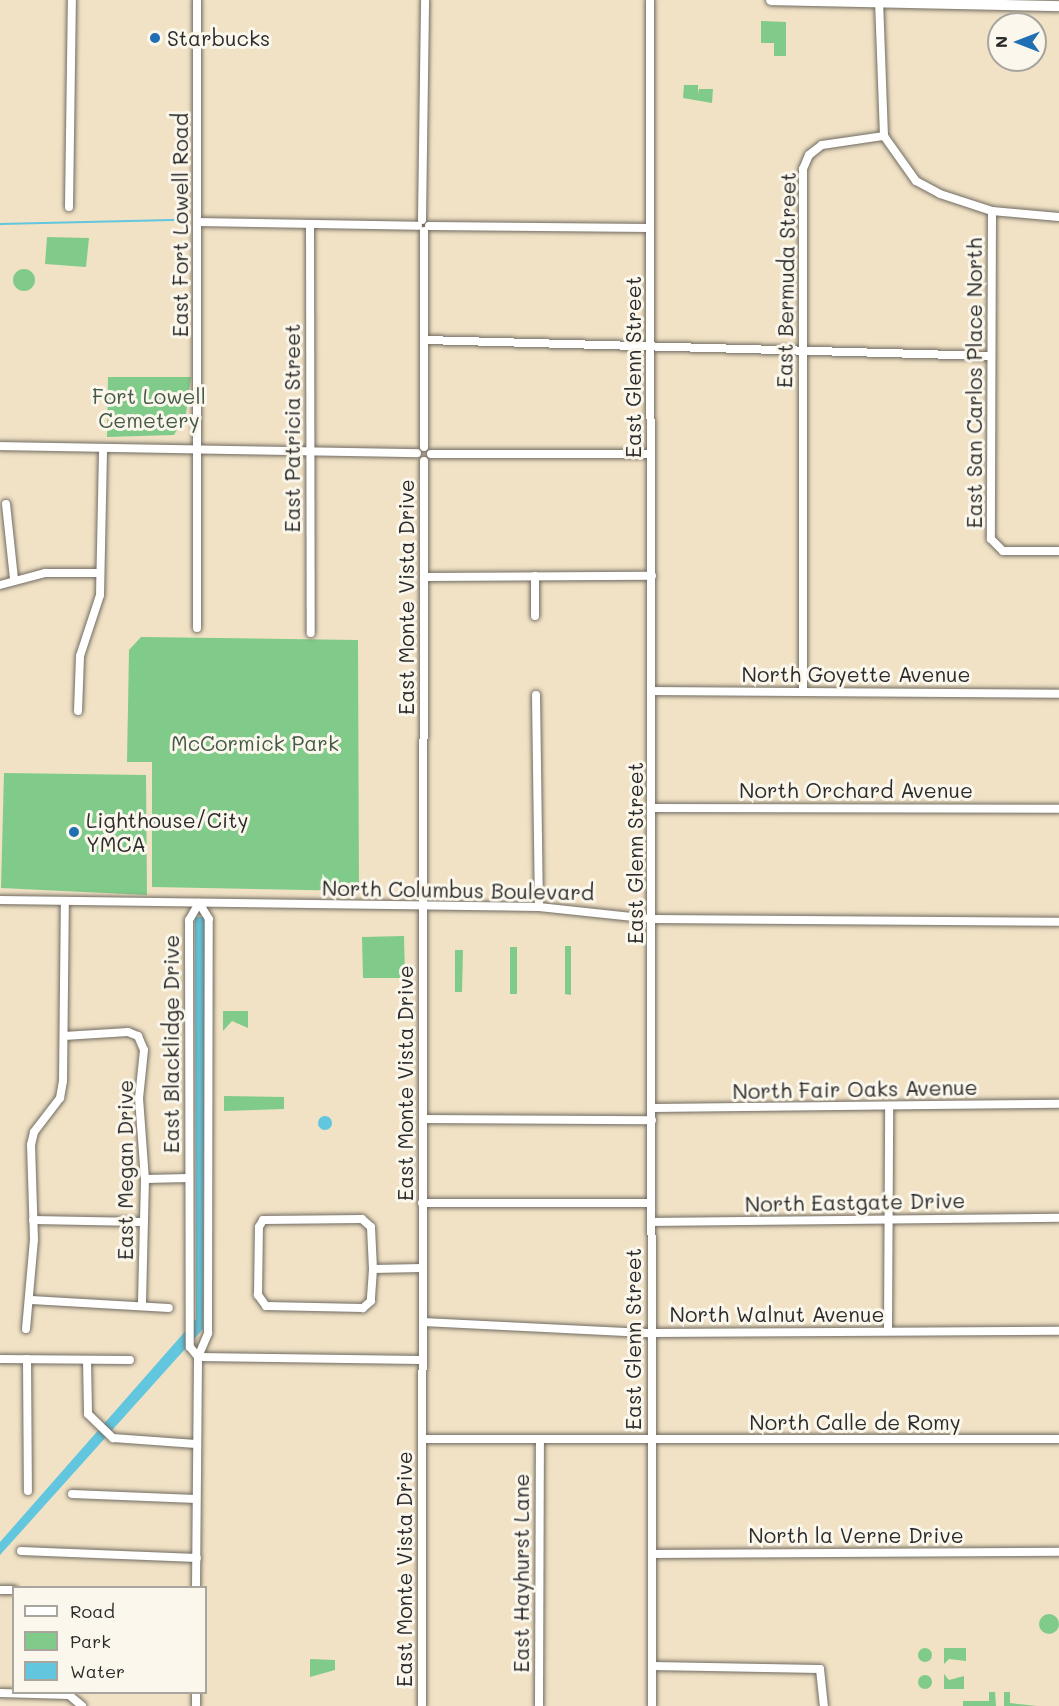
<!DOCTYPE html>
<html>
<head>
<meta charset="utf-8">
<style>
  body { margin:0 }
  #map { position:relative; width:1059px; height:1706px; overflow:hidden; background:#f1e2c5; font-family:Mali,sans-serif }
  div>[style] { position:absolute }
  .green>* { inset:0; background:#80cb89 }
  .round { border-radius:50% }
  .water>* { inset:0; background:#61c6de }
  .stream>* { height:2px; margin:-1px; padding:0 1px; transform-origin:1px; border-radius:1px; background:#61c6de }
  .roads { filter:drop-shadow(0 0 2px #706b61) drop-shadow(0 0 2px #706b61) }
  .minor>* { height:8px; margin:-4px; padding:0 4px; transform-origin:4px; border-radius:4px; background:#fff }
  .major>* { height:10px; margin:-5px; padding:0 5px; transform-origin:5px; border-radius:5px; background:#fff }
  .dots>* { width:16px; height:16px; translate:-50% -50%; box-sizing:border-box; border:3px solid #fbf7ec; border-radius:50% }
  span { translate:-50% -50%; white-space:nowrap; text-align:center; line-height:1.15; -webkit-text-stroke:6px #fbf7ec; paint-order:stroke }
  .poi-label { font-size:21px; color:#2b2b2b }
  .left { translate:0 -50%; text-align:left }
  .street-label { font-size:21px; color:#2b2b2b }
  .park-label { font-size:21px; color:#445b47 }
  .legend { position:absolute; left:12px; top:1586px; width:195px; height:108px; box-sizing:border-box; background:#fbf7ec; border:2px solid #a8a59f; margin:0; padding:8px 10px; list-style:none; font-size:18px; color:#2b2b2b }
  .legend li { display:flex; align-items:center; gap:12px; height:30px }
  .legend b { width:30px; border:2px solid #a8a59f }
  .north { position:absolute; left:987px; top:12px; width:60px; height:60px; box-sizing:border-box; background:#fbf7ec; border:2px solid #a8a59f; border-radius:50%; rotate:270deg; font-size:16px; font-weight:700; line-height:24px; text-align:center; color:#2b2b2b }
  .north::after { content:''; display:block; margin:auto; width:21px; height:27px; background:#1f6fb2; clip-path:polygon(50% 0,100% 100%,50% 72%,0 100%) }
</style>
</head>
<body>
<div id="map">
  <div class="green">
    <div style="clip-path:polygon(761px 21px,786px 22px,786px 56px,774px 56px,774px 43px,761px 43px)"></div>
    <div style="clip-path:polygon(684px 85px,698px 85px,698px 94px,699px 89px,713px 89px,712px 103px,683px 98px)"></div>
    <div style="clip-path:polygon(47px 237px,89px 238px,86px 267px,45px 264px)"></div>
    <div class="round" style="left:13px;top:269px;width:22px;height:22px"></div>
    <div style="clip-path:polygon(108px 377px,191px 377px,186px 414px,174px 435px,107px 437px)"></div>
    <div style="clip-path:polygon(141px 637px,358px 640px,359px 891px,152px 887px,152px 762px,127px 762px,129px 650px)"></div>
    <div style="clip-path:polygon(4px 773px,146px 775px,147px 895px,1px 888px)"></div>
    <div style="clip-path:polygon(404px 936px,405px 978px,363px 978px,362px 937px)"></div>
    <div style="clip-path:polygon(565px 946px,571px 946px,571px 995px,565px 994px)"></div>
    <div style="clip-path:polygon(510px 947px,517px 947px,517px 994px,510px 994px)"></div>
    <div style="clip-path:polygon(455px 950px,463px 950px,462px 992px,455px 992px)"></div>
    <div style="clip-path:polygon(223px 1011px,248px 1011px,248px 1028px,232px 1021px,223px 1031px)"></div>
    <div style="clip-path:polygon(224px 1096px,284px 1097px,284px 1109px,224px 1111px)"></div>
    <div class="round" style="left:1039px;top:1614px;width:20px;height:20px"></div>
    <div class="round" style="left:918px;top:1648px;width:14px;height:14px"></div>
    <div style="clip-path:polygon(944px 1648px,966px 1648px,966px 1661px,949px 1659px,944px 1664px)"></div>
    <div style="clip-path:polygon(310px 1659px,335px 1660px,335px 1670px,310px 1677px)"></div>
    <div style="clip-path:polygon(944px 1674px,949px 1680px,964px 1676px,964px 1689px,944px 1689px)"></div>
    <div class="round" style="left:918px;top:1675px;width:14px;height:14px"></div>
    <div style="clip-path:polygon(989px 1692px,995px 1692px,996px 1706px,963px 1706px,963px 1701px,989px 1701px)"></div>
    <div style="clip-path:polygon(1004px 1692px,1010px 1692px,1010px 1703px,1037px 1706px,1004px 1706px)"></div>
  </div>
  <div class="water">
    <div style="clip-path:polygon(195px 917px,205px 917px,203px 1329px,0 1555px,0 1542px,196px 1319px)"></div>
    <div class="round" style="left:318px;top:1116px;width:14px;height:14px"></div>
  </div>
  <div class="stream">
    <div style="left:0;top:224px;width:183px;rotate:-1.3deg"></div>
  </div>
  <div class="roads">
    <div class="minor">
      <div style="left:650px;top:0;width:1706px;rotate:89.93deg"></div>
      <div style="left:879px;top:0;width:136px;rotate:87.9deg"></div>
      <div style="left:69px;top:207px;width:207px;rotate:-89.2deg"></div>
      <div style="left:992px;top:211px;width:328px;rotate:90.2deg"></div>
      <div style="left:991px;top:539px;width:17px;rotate:45deg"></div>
      <div style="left:1003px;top:551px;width:56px"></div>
      <div style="left:422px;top:220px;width:220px;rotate:-89.2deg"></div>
      <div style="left:197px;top:222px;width:221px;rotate:1deg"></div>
      <div style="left:310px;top:224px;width:409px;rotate:89.9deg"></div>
      <div style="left:429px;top:226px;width:221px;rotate:0.5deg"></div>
      <div style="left:425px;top:340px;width:566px;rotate:1.62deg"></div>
      <div style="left:0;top:446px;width:417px;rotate:1deg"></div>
      <div style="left:424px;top:447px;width:216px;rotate:-90deg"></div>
      <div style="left:431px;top:454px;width:220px"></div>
      <div style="left:6px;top:504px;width:75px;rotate:83.9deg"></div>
      <div style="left:535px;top:576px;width:40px;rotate:90deg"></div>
      <div style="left:425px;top:577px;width:227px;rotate:-0.3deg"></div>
      <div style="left:0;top:585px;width:47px;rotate:-14.9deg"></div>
      <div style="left:45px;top:573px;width:55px"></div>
      <div style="left:197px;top:628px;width:628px;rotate:-90deg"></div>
      <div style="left:653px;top:691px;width:406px;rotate:0.4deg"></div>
      <div style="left:803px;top:692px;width:523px;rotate:-90deg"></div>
      <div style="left:803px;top:169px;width:15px;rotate:-67deg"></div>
      <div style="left:809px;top:155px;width:16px;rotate:-38deg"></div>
      <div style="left:822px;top:145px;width:63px;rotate:-8.3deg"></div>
      <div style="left:884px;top:136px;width:55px;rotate:54.6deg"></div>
      <div style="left:916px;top:181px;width:27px;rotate:28deg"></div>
      <div style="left:940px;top:194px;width:55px;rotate:18.1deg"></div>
      <div style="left:992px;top:211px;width:67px;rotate:5.1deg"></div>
      <div style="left:536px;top:695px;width:212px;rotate:89.2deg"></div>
      <div style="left:78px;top:711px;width:55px;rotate:-87.9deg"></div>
      <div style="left:80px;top:656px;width:64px;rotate:-71.8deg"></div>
      <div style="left:100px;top:595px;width:147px;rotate:-88.8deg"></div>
      <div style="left:653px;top:808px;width:406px;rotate:0.1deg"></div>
      <div style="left:0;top:900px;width:539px;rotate:0.74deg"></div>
      <div style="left:539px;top:907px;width:114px;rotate:6.1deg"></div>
      <div style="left:652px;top:919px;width:407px;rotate:0.4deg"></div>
      <div style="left:64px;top:1036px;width:64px;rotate:-3.6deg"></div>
      <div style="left:128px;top:1032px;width:11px;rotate:22deg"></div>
      <div style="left:138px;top:1036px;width:15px;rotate:67deg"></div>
      <div style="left:144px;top:1050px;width:48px;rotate:95.9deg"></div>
      <div style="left:139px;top:1098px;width:81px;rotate:85.8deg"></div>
      <div style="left:145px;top:1179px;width:126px;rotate:91.4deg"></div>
      <div style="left:652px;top:1108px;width:407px;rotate:-0.6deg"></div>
      <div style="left:423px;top:1119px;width:229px;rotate:0.3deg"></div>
      <div style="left:145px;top:1179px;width:44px;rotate:-1.3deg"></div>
      <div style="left:422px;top:1203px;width:229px"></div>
      <div style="left:33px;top:1220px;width:109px;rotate:1.1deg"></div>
      <div style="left:651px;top:1222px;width:408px;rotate:-0.6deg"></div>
      <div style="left:373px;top:1269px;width:32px;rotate:94deg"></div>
      <div style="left:371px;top:1301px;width:11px;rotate:139deg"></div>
      <div style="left:363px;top:1308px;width:97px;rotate:-178.8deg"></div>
      <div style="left:266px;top:1306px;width:14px;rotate:-126deg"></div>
      <div style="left:258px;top:1295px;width:68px;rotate:-89.2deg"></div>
      <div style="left:259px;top:1227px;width:8px;rotate:-60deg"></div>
      <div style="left:263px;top:1220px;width:99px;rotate:-0.6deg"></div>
      <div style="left:362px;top:1219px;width:12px;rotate:42deg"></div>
      <div style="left:371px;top:1227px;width:42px;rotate:87.3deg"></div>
      <div style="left:373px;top:1269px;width:49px;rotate:-1.2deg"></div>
      <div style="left:31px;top:1300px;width:138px;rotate:3.3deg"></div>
      <div style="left:423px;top:1322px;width:228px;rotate:2.8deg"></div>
      <div style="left:651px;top:1333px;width:408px;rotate:-0.3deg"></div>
      <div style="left:26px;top:1329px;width:89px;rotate:-84.9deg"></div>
      <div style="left:34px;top:1240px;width:95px;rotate:-91.8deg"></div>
      <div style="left:31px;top:1145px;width:13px;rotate:-77deg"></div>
      <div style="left:34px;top:1132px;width:43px;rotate:-52.6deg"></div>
      <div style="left:60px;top:1098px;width:17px;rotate:-80deg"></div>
      <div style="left:63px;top:1081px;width:180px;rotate:-89.4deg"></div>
      <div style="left:888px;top:1331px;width:224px;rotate:-89.7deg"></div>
      <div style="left:198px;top:1357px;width:223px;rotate:0.8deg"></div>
      <div style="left:0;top:1359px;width:130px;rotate:0.4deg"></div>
      <div style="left:27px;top:1359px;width:132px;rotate:89.6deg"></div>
      <div style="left:87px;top:1360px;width:54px;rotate:88.9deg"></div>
      <div style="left:88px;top:1414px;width:35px;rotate:44deg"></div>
      <div style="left:113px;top:1438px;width:83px;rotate:4.1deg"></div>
      <div style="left:422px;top:1439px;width:637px"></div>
      <div style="left:72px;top:1494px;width:124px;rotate:2.3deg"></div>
      <div style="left:21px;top:1551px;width:176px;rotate:2.3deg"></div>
      <div style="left:652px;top:1554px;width:407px;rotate:-0.3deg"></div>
      <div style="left:196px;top:1588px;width:231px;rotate:-89.5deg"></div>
      <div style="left:198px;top:1357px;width:26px;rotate:-67deg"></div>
      <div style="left:208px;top:1333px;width:414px;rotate:-89.9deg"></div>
      <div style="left:209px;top:919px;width:19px;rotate:-122deg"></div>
      <div style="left:199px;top:903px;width:20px;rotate:120deg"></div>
      <div style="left:189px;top:920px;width:427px;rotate:89.9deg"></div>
      <div style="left:190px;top:1347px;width:13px;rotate:51deg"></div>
      <div style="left:0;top:1590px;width:14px"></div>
      <div style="left:652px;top:1666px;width:168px;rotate:1deg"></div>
      <div style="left:820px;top:1669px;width:37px;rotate:84deg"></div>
      <div style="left:0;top:1693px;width:69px;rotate:1.7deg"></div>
      <div style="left:69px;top:1695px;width:17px;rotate:40deg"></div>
      <div style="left:196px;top:1706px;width:14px;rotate:-90deg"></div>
      <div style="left:422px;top:1706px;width:1245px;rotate:-89.91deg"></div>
      <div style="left:539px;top:1706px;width:266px;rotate:-89.8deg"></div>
    </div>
    <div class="major">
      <div style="left:771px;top:0;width:288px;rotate:1.2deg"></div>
    </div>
  </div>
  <div class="dots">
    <div style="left:155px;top:38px;background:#1f6fb2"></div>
    <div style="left:74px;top:832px;background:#1f6fb2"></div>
  </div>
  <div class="poi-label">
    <span class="left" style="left:167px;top:38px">Starbucks</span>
    <span class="left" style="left:86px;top:832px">Lighthouse/City<br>YMCA</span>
  </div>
  <div class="street-label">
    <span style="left:180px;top:225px;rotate:-90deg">East Fort Lowell Road</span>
    <span style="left:786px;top:280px;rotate:-89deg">East Bermuda Street</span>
    <span style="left:633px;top:367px;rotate:-90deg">East Glenn Street</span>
    <span style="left:974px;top:383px;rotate:-90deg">East San Carlos Place North</span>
    <span style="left:292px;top:428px;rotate:-90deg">East Patricia Street</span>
    <span style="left:406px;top:597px;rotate:-90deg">East Monte Vista Drive</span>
    <span style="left:856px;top:674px">North Goyette Avenue</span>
    <span style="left:856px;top:790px">North Orchard Avenue</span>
    <span style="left:635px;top:853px;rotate:-90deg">East Glenn Street</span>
    <span style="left:458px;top:890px;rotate:1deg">North Columbus Boulevard</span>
    <span style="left:171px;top:1044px;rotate:-90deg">East Blacklidge Drive</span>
    <span style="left:405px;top:1083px;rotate:-90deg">East Monte Vista Drive</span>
    <span style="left:855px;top:1089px;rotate:-1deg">North Fair Oaks Avenue</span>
    <span style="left:125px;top:1170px;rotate:-90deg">East Megan Drive</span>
    <span style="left:855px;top:1202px;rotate:-1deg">North Eastgate Drive</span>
    <span style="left:777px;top:1314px">North Walnut Avenue</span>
    <span style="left:633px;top:1339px;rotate:-90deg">East Glenn Street</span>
    <span style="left:855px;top:1422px">North Calle de Romy</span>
    <span style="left:856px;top:1535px">North la Verne Drive</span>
    <span style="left:404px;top:1569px;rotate:-90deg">East Monte Vista Drive</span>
    <span style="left:521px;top:1573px;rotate:-90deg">East Hayhurst Lane</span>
  </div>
  <div class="park-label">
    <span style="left:149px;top:408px">Fort Lowell<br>Cemetery</span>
    <span style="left:255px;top:743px">McCormick Park</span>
  </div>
  <ul class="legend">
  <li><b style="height:8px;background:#fff"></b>Road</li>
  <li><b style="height:16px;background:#80cb89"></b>Park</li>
  <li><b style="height:16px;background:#61c6de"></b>Water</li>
  </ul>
  <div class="north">N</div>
</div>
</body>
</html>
